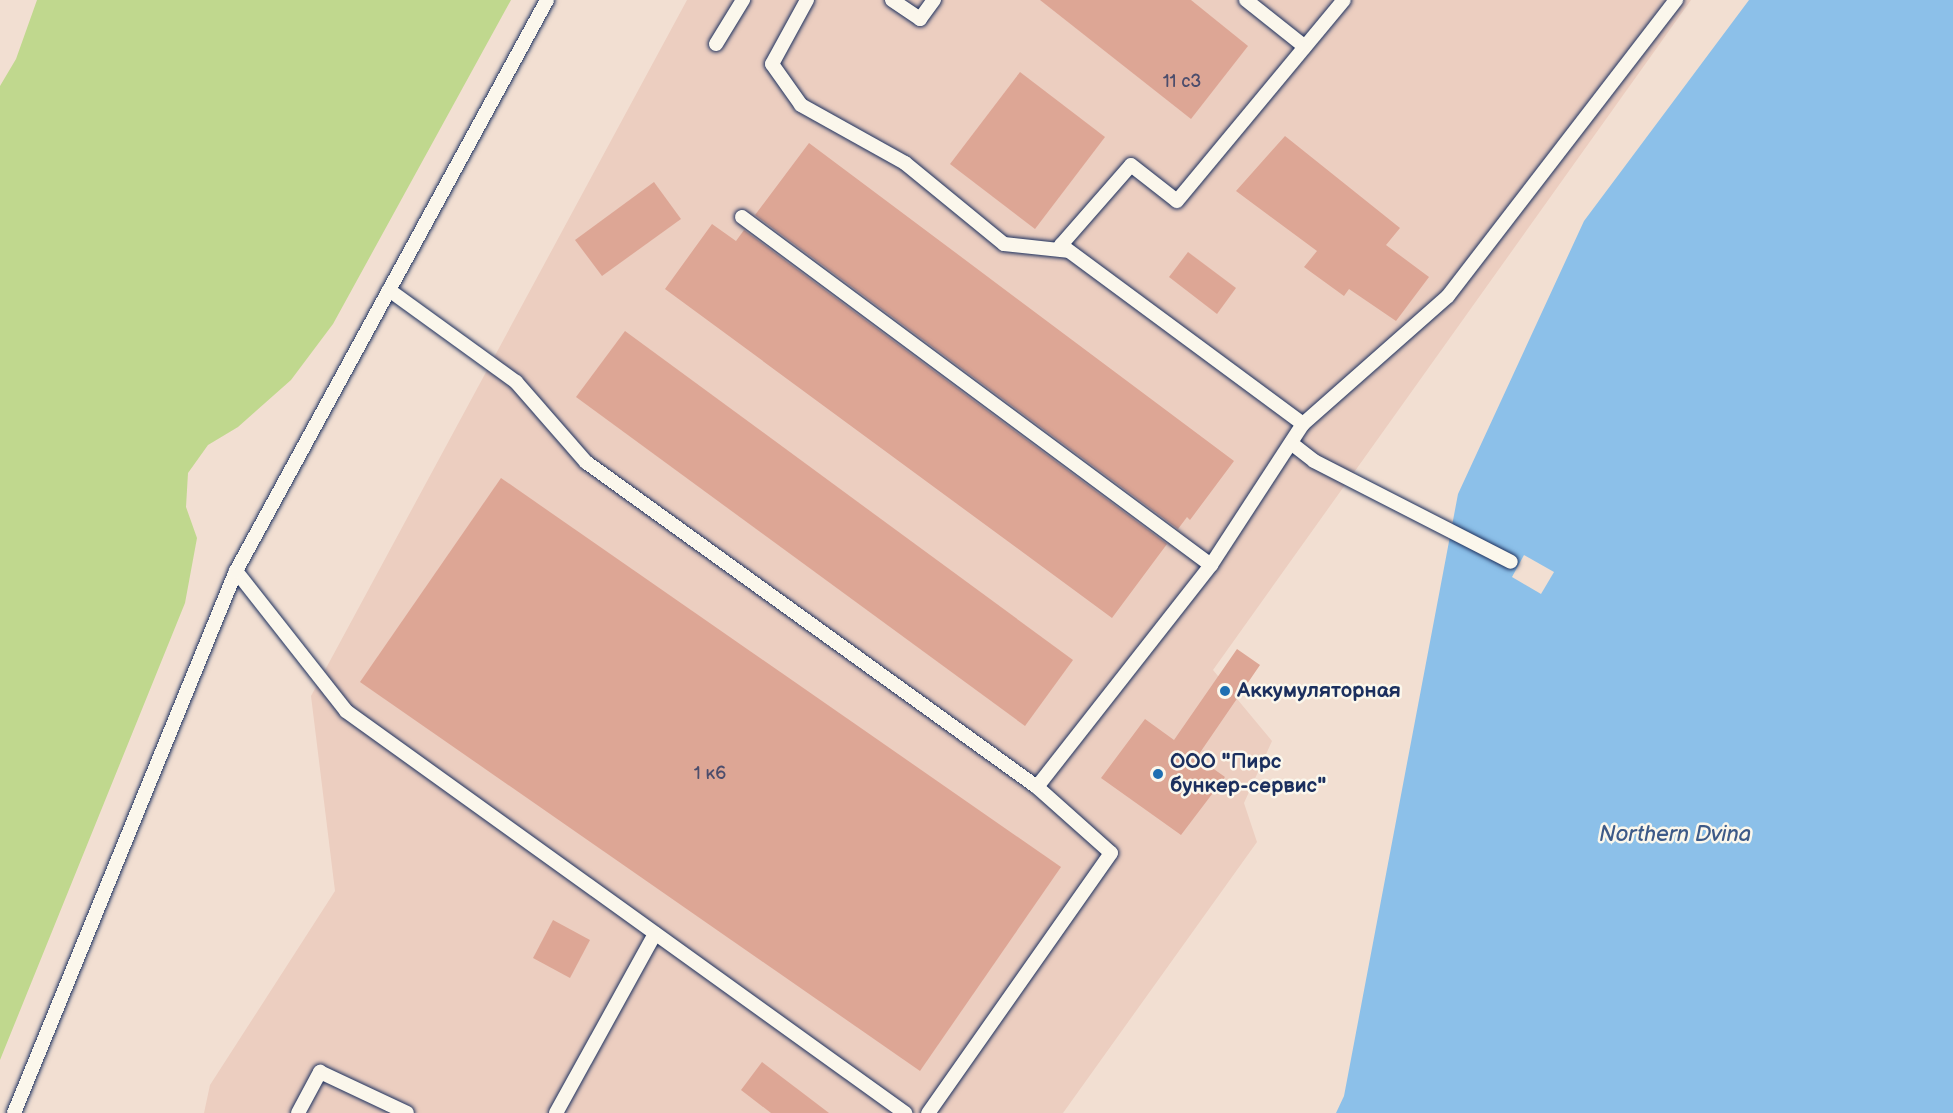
<!DOCTYPE html>
<html>
<head>
<meta charset="utf-8">
<style>
  body { margin:0 }
  #map { position:relative; width:1953px; height:1113px; overflow:hidden; background:#f2dfd2; font-family:"Balsamiq Sans",sans-serif }
  div>[style] { position:absolute }
  .built>* { inset:0; background:#eccec0 }
  .green>* { inset:0; background:#c0d88e }
  .water>* { inset:0; background:#8cc0e9 }
  .pier>* { inset:0; background:#f2dfd2 }
  .building>* { inset:0; background:#dda695 }
  .roads { filter:drop-shadow(0 0 2px #1b2f5e) drop-shadow(0 0 2px #1b2f5e) }
  .lane>* { height:14px; margin:-7px; padding:0 7px; transform-origin:7px; border-radius:7px; background:#fbf7ec }
  .dots>* { width:16px; height:16px; translate:-50% -50%; box-sizing:border-box; border:3px solid #fbf7ec; border-radius:50% }
  span { translate:-50% -50%; white-space:nowrap; text-align:center; line-height:1.15; -webkit-text-stroke:5px #fbf7ec; paint-order:stroke }
  .number-label { font-size:18px; color:#4c4d6c }
  .number-label span { -webkit-text-stroke-width:0 }
  .poi-label { font-size:21px; color:#1b2f5e; font-weight:700 }
  .left { translate:0 -50%; text-align:left }
  .water-label { font-size:22px; color:#3d5a88; font-style:italic }
</style>
</head>
<body>
<div id="map">
  <div class="built">
    <div style="clip-path:polygon(687px 0,1691px 0,1213px 670px,1272px 741px,1244px 803px,1257px 842px,1063px 1113px,204px 1113px,210px 1085px,335px 891px,311px 696px)"></div>
  </div>
  <div class="green">
    <div style="clip-path:polygon(37px 0,511px 0,333px 324px,291px 380px,238px 427px,208px 445px,188px 473px,186px 507px,197px 538px,185px 603px,0 1060px,0 86px,16px 59px)"></div>
  </div>
  <div class="water">
    <div style="clip-path:polygon(1749px 0,1953px 0,1953px 1113px,1336px 1113px,1344px 1096px,1458px 494px,1584px 221px)"></div>
  </div>
  <div class="pier">
    <div style="clip-path:polygon(1524px 555px,1554px 572px,1541px 594px,1512px 577px)"></div>
  </div>
  <div class="building">
    <div style="clip-path:polygon(1040px 0,1191px 0,1248px 46px,1191px 119px)"></div>
    <div style="clip-path:polygon(1020px 72px,1105px 137px,1035px 229px,950px 164px)"></div>
    <div style="clip-path:polygon(1285px 136px,1400px 228px,1386px 245px,1429px 277px,1396px 321px,1349px 289px,1344px 296px,1304px 267px,1317px 251px,1236px 191px)"></div>
    <div style="clip-path:polygon(809px 143px,1234px 461px,1190px 520px,1187px 517px,1178px 529px,755px 215px)"></div>
    <div style="clip-path:polygon(654px 182px,681px 219px,602px 276px,575px 240px)"></div>
    <div style="clip-path:polygon(712px 224px,736px 241px,744px 230px,1167px 544px,1112px 618px,665px 289px)"></div>
    <div style="clip-path:polygon(1188px 252px,1236px 288px,1217px 314px,1169px 277px)"></div>
    <div style="clip-path:polygon(625px 331px,1073px 660px,1025px 726px,576px 397px)"></div>
    <div style="clip-path:polygon(501px 478px,1061px 867px,920px 1071px,360px 682px)"></div>
    <div style="clip-path:polygon(1237px 649px,1260px 665px,1197px 757px,1225px 777px,1181px 835px,1101px 778px,1145px 719px,1174px 740px)"></div>
    <div style="clip-path:polygon(553px 920px,590px 940px,570px 978px,533px 958px)"></div>
    <div style="clip-path:polygon(762px 1062px,829px 1113px,771px 1113px,741px 1090px)"></div>
  </div>
  <div class="roads">
    <div class="lane">
      <div style="left:807px;top:0;width:73px;rotate:118.7deg"></div>
      <div style="left:772px;top:64px;width:50px;rotate:54.7deg"></div>
      <div style="left:801px;top:105px;width:119px;rotate:29.1deg"></div>
      <div style="left:905px;top:163px;width:128px;rotate:39.3deg"></div>
      <div style="left:1004px;top:244px;width:64px;rotate:6.2deg"></div>
      <div style="left:892px;top:0;width:34px;rotate:34deg"></div>
      <div style="left:920px;top:19px;width:24px;rotate:-54deg"></div>
      <div style="left:1246px;top:0;width:75px;rotate:38.5deg"></div>
      <div style="left:716px;top:44px;width:52px;rotate:-58.5deg"></div>
      <div style="left:742px;top:217px;width:584px;rotate:36.58deg"></div>
      <div style="left:1211px;top:565px;width:282px;rotate:128.1deg"></div>
      <div style="left:389px;top:290px;width:157px;rotate:35.9deg"></div>
      <div style="left:516px;top:382px;width:106px;rotate:48.8deg"></div>
      <div style="left:586px;top:462px;width:556px;rotate:35.78deg"></div>
      <div style="left:1037px;top:787px;width:99px;rotate:41.7deg"></div>
      <div style="left:1111px;top:853px;width:318px;rotate:125.1deg"></div>
      <div style="left:1303px;top:424px;width:193px;rotate:-41.4deg"></div>
      <div style="left:1448px;top:296px;width:374px;rotate:-52.4deg"></div>
      <div style="left:1291px;top:443px;width:29px;rotate:38deg"></div>
      <div style="left:1314px;top:461px;width:221px;rotate:27.1deg"></div>
      <div style="left:1211px;top:565px;width:168px;rotate:-56.9deg"></div>
      <div style="left:1303px;top:424px;width:301px;rotate:-143.5deg"></div>
      <div style="left:1061px;top:245px;width:106px;rotate:-48.8deg"></div>
      <div style="left:1131px;top:165px;width:58px;rotate:38deg"></div>
      <div style="left:1177px;top:201px;width:261px;rotate:-50.3deg"></div>
      <div style="left:236px;top:571px;width:178px;rotate:51.8deg"></div>
      <div style="left:346px;top:711px;width:689px;rotate:35.72deg"></div>
      <div style="left:14px;top:1113px;width:586px;rotate:-67.73deg"></div>
      <div style="left:236px;top:571px;width:650px;rotate:-61.42deg"></div>
      <div style="left:298px;top:1113px;width:47px;rotate:-61.8deg"></div>
      <div style="left:320px;top:1072px;width:96px;rotate:25.2deg"></div>
      <div style="left:556px;top:1113px;width:205px;rotate:-61.1deg"></div>
    </div>
  </div>
  <div class="dots">
    <div style="left:1225px;top:691px;background:#1f6fb2"></div>
    <div style="left:1158px;top:774px;background:#1f6fb2"></div>
  </div>
  <div class="number-label">
    <span style="left:1182px;top:82px">11 с3</span>
    <span style="left:710px;top:774px">1 к6</span>
  </div>
  <div class="poi-label">
    <span class="left" style="left:1237px;top:691px">Аккумуляторная</span>
    <span class="left" style="left:1170px;top:774px">ООО "Пирс<br>бункер-сервис"</span>
  </div>
  <div class="water-label">
    <span style="left:1675px;top:835px">Northern Dvina</span>
  </div>
</div>
</body>
</html>
